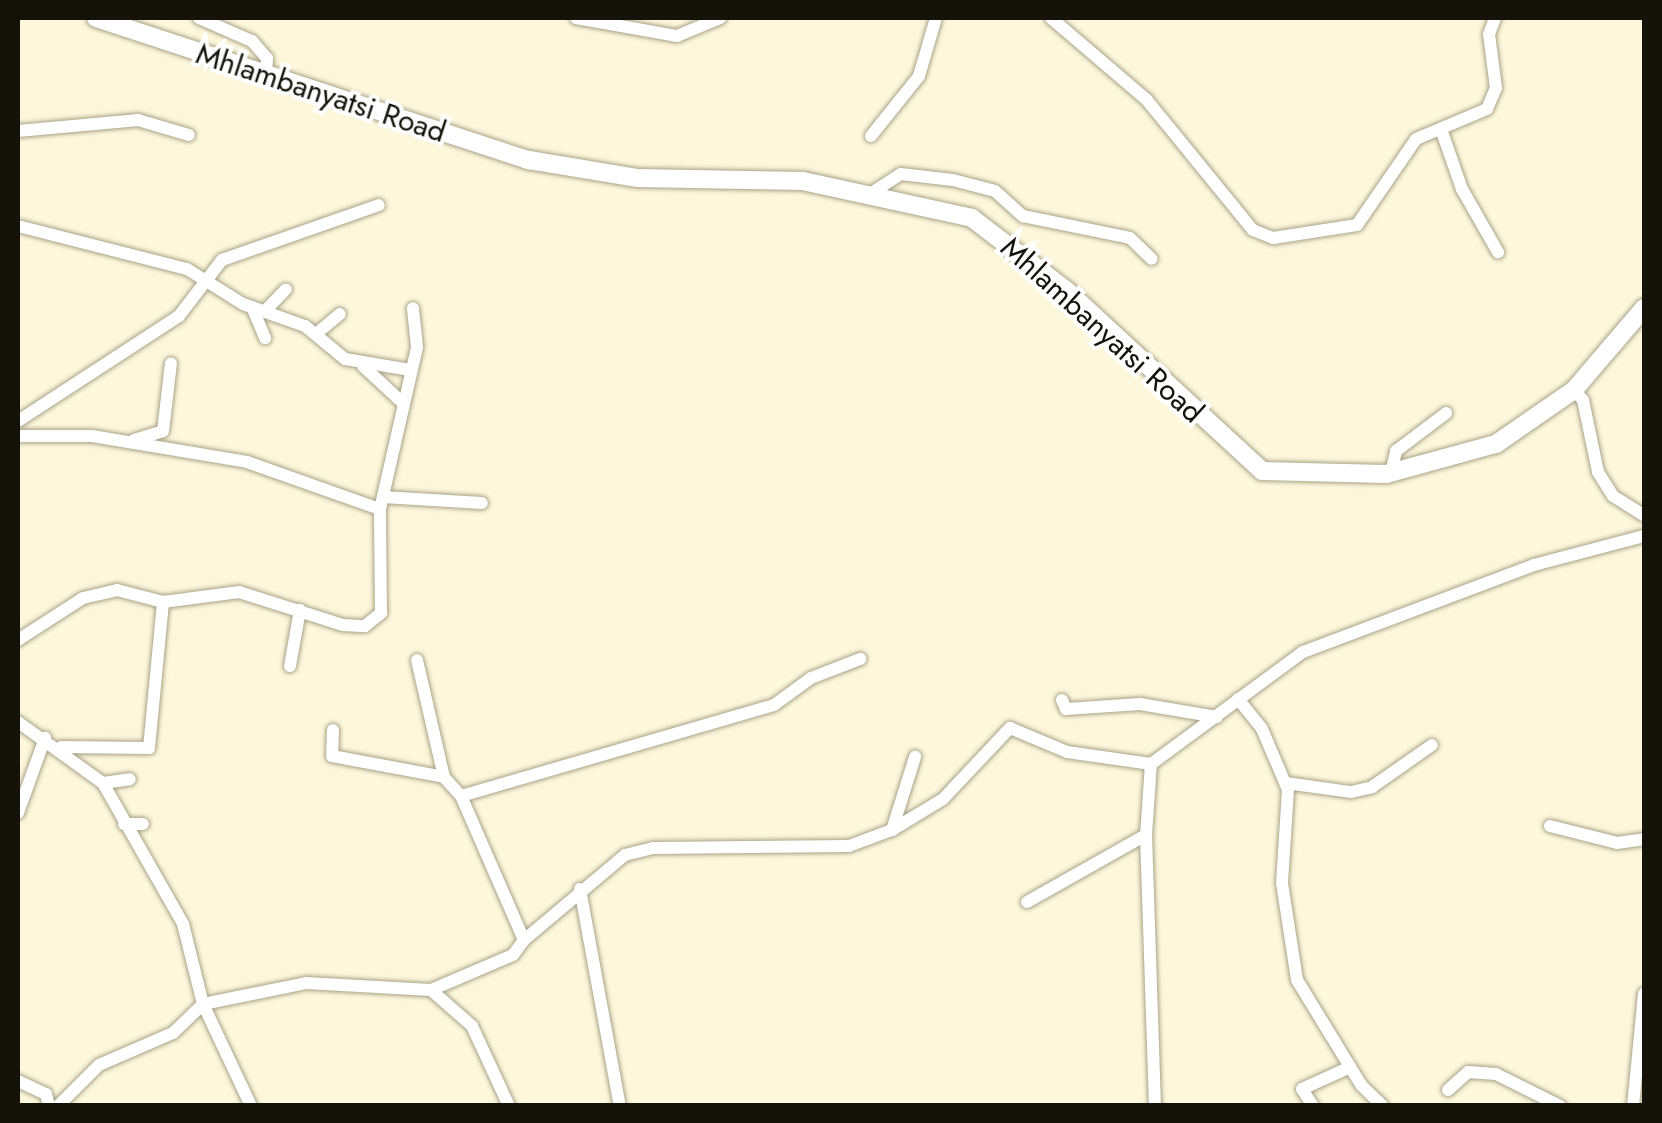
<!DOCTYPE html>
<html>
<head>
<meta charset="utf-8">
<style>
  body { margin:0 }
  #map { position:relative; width:1662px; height:1123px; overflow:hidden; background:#fdf7db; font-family:Jost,sans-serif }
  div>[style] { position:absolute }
  .roads { filter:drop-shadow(0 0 2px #a8a389) drop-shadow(0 0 2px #a8a389) }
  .street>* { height:12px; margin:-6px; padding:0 6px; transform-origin:6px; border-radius:6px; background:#fff }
  .secondary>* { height:18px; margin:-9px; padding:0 9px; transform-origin:9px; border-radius:9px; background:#fff }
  span { translate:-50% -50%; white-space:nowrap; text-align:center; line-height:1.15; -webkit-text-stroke:8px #fff; paint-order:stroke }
  .street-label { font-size:30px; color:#141209 }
  .frame { position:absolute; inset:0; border:20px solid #141209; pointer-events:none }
</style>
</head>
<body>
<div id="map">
  <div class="roads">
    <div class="street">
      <div style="left:199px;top:18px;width:58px;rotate:23.5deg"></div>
      <div style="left:252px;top:41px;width:23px;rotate:49deg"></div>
      <div style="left:267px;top:58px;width:17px;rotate:93deg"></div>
      <div style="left:576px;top:18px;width:103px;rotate:10.1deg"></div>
      <div style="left:677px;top:36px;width:47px;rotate:-22.7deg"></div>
      <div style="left:1051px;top:18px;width:125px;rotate:40.5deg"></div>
      <div style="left:1146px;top:99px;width:169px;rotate:50.8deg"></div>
      <div style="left:1253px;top:230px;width:22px;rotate:22deg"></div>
      <div style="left:1273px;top:238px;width:85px;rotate:-8.8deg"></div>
      <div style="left:1357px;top:225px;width:104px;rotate:-55.5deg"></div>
      <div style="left:1416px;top:139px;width:77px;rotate:-22.9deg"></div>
      <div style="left:1487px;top:109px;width:23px;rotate:-67deg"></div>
      <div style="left:1496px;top:88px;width:54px;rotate:-97.4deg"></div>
      <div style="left:1489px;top:34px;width:17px;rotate:-69deg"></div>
      <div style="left:1441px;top:129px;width:64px;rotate:70.7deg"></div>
      <div style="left:1462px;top:189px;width:73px;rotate:60.3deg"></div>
      <div style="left:18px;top:131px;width:121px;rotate:-5.2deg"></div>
      <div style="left:138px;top:120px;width:53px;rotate:16.4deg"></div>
      <div style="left:871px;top:136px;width:77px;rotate:-51.3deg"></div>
      <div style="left:919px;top:76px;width:60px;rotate:-73.7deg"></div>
      <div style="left:873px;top:192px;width:33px;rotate:-33deg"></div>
      <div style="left:901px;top:174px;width:52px;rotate:6.6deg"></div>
      <div style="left:953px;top:180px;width:43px;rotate:14.7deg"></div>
      <div style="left:995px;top:191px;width:38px;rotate:42deg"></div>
      <div style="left:1023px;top:216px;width:109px;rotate:11.6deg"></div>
      <div style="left:1130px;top:238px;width:30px;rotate:44deg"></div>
      <div style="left:18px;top:226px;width:174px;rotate:14.3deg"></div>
      <div style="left:187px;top:269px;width:66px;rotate:32deg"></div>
      <div style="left:243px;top:304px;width:66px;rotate:19.5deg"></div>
      <div style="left:305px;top:326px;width:52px;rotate:39.5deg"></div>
      <div style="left:345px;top:359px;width:66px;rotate:9.6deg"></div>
      <div style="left:252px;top:307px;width:34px;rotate:67deg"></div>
      <div style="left:265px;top:311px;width:30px;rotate:-46deg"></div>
      <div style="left:316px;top:334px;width:31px;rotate:-40deg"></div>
      <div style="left:363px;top:366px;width:56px;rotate:42.8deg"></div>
      <div style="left:1574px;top:390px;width:13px;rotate:48deg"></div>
      <div style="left:1583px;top:400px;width:74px;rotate:78.2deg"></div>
      <div style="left:1598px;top:472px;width:28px;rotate:58deg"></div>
      <div style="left:1613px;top:496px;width:36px;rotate:32deg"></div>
      <div style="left:18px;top:421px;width:192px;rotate:-33.1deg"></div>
      <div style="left:179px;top:316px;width:71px;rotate:-52.5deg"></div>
      <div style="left:222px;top:260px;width:166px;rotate:-19.3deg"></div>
      <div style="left:18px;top:436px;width:74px"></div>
      <div style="left:92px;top:436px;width:157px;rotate:9.5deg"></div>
      <div style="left:247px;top:462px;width:141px;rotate:19.5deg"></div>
      <div style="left:134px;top:440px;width:30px;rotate:-17deg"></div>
      <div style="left:163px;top:431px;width:68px;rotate:-83.3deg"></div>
      <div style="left:1391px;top:473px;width:23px;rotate:-77deg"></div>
      <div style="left:1396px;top:451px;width:63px;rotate:-37.2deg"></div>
      <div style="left:383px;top:497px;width:99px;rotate:3.5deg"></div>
      <div style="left:18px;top:640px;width:77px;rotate:-32.9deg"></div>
      <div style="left:83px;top:598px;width:35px;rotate:-13deg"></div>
      <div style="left:117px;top:590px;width:48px;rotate:14.6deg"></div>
      <div style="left:163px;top:602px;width:77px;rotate:-7.5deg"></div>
      <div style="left:239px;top:592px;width:109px;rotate:17.6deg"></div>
      <div style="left:343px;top:625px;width:22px;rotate:3deg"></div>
      <div style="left:365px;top:626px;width:21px;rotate:-39deg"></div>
      <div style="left:381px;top:613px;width:104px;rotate:-90.6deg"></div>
      <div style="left:380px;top:509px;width:166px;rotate:-77.1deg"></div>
      <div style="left:417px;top:347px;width:39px;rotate:-96deg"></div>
      <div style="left:290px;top:666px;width:57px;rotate:-79.9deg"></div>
      <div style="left:1238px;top:699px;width:38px;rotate:51deg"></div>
      <div style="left:1262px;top:729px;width:66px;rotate:66.9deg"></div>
      <div style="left:1288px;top:790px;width:93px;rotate:93.7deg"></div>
      <div style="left:1282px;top:883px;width:98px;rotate:81.2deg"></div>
      <div style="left:1297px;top:980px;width:123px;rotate:58.6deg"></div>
      <div style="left:1361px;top:1085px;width:30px;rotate:44deg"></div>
      <div style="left:1062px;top:700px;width:10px;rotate:66deg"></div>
      <div style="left:1066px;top:709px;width:74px;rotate:-3.9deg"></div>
      <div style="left:1140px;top:704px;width:78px;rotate:9.6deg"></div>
      <div style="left:18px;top:722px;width:105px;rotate:35.7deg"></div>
      <div style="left:103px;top:783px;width:162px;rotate:60.4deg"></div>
      <div style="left:183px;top:924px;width:82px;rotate:76deg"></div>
      <div style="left:203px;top:1004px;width:113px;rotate:64.8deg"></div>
      <div style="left:333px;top:730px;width:26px;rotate:92deg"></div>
      <div style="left:332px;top:756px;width:114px;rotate:10.6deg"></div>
      <div style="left:61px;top:747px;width:88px;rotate:0.7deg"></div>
      <div style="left:149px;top:748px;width:147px;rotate:-84.5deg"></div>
      <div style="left:103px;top:783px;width:27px;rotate:-8deg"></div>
      <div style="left:1286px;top:783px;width:66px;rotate:7.9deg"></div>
      <div style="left:1351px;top:792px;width:22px;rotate:-13deg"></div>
      <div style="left:1372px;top:787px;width:73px;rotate:-35deg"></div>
      <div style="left:461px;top:796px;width:326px;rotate:-16.2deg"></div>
      <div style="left:774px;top:705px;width:46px;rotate:-36.1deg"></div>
      <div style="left:811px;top:678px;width:53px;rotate:-21.2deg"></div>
      <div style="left:18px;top:813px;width:80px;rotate:-70.2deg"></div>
      <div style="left:124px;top:824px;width:19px"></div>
      <div style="left:1550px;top:826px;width:69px;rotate:14.2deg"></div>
      <div style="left:1617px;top:843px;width:27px;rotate:-8deg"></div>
      <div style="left:892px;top:830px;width:77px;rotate:-72.5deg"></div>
      <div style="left:580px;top:889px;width:221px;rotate:79.6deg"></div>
      <div style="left:1027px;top:902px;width:137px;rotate:-29.4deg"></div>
      <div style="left:524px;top:940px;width:132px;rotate:-40.1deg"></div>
      <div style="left:625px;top:855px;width:29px;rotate:-14deg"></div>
      <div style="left:653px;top:848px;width:196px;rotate:-0.6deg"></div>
      <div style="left:849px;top:846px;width:46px;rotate:-20.4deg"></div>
      <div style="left:892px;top:830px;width:60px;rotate:-31.3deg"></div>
      <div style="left:943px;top:799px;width:98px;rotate:-46.7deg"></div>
      <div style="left:1010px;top:728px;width:62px;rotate:22.8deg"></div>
      <div style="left:1067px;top:752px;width:85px;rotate:8.1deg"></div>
      <div style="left:431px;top:990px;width:55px;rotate:41.3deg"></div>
      <div style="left:472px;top:1026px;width:88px;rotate:65.2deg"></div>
      <div style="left:18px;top:1081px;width:31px;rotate:25deg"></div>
      <div style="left:46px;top:1094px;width:12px;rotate:76deg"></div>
      <div style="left:1448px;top:1090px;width:27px;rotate:-42deg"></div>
      <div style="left:1468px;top:1072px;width:28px;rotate:4deg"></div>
      <div style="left:1496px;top:1074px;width:72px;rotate:26.6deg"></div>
      <div style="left:58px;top:1106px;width:58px;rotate:-45deg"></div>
      <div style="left:99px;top:1065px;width:81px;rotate:-23.4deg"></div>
      <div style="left:173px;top:1033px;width:42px;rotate:-44deg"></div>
      <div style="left:203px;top:1004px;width:105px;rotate:-11.5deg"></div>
      <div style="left:306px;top:983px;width:125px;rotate:3.2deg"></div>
      <div style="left:431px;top:990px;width:89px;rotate:-23.1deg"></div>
      <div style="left:513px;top:955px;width:19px;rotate:-54deg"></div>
      <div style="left:524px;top:940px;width:157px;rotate:-113.6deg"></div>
      <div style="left:461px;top:796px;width:25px;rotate:-132deg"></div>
      <div style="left:444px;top:777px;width:120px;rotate:-103deg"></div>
      <div style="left:1155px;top:1106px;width:271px;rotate:-91.9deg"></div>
      <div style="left:1146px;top:835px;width:71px;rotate:-86deg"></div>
      <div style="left:1151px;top:764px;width:189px;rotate:-36.4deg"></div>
      <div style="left:1303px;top:652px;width:247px;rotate:-20.6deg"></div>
      <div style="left:1534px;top:565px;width:114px;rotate:-14.8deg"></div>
      <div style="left:1313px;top:1106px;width:20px;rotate:-123deg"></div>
      <div style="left:1302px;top:1089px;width:53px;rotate:-24.6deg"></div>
      <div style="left:1633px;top:1106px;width:113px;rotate:-84.4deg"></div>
    </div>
    <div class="secondary">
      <div style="left:96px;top:18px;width:456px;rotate:18.2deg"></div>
      <div style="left:529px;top:160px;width:109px;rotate:9.5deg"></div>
      <div style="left:637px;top:178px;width:166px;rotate:1deg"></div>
      <div style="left:803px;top:181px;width:173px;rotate:12.3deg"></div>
      <div style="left:972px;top:218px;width:118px;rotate:37.5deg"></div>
      <div style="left:1066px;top:290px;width:267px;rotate:42.7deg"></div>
      <div style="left:1262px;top:471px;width:124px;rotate:1.4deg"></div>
      <div style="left:1386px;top:474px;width:114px;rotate:-15.3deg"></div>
      <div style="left:1496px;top:444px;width:95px;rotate:-34.7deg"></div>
      <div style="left:1574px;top:390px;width:108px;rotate:-49.5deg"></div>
    </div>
  </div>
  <div class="street-label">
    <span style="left:321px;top:93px;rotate:18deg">Mhlambanyatsi Road</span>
    <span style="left:1102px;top:330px;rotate:42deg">Mhlambanyatsi Road</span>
  </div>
  <div class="frame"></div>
</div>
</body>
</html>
